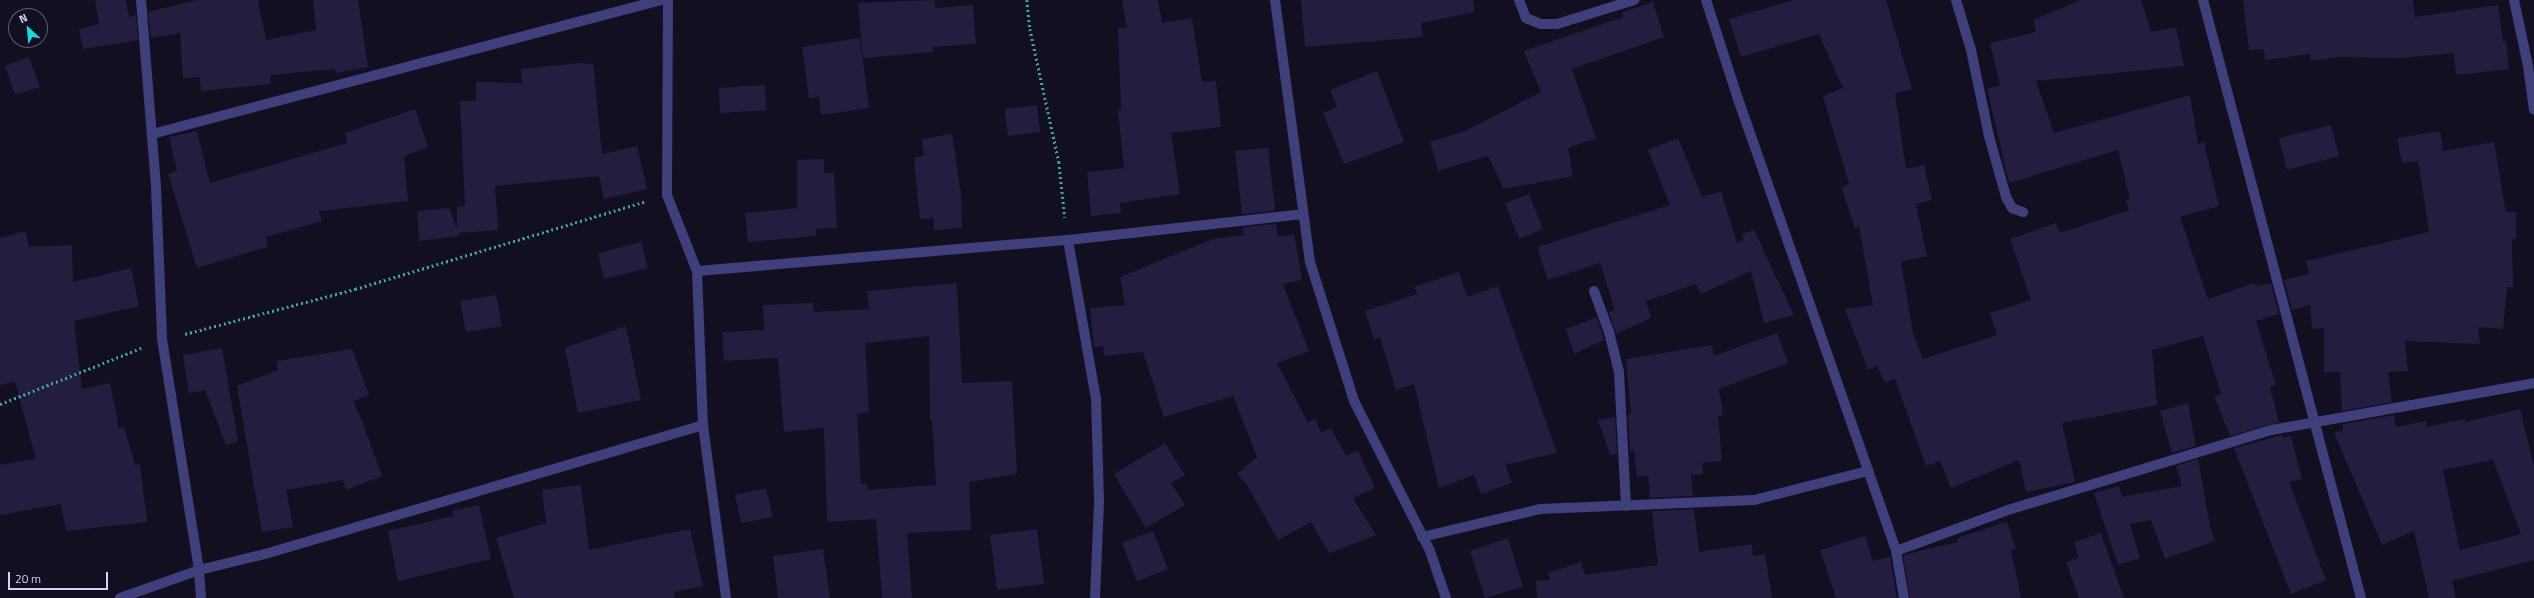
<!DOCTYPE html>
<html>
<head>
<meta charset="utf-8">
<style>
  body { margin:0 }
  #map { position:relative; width:2534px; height:598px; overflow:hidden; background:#120f20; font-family:"Titillium Web",sans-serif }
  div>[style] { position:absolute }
  .building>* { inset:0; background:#231d40 }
  .path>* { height:2.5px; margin-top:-1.25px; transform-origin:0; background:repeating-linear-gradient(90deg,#3aa89c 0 2px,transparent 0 5px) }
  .service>* { height:10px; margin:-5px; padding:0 5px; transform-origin:5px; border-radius:5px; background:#3f3f7b }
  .minor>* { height:10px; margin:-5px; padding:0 5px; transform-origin:5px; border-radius:5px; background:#3f3f7b }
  span { translate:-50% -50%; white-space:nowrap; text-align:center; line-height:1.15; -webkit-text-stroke:3.5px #120f20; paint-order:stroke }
  .north { position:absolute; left:8px; top:8px; width:40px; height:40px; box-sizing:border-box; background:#120f20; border:1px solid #605d78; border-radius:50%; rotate:334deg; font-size:11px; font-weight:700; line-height:16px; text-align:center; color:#d6d3fb }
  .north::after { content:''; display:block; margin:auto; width:14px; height:18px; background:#16d8e3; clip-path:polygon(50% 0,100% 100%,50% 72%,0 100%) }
  .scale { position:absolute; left:8px; top:572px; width:100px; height:18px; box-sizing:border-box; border:2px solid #d6d3fb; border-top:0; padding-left:5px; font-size:12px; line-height:14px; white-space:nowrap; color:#d6d3fb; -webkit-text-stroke:3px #120f20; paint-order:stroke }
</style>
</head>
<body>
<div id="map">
  <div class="building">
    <div style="clip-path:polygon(95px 0,126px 0,129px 17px,136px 15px,138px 40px,83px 49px,79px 29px,99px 24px)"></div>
    <div style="clip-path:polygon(198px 0,258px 0,266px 40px,316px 30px,313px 0,358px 0,368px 67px,336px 73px,335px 69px,270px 75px,271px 84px,201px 91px,200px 77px,183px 78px,180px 33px,151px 38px,148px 12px)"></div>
    <div style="clip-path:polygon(935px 0,935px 8px,973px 5px,976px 44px,932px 47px,933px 52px,863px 58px,858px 3px)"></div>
    <div style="clip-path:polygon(1122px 0,1158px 0,1162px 23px,1192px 18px,1202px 82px,1216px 81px,1221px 127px,1171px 133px,1180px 194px,1120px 203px,1121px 213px,1091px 216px,1087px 172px,1124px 168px,1118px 110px,1121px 110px,1118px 28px,1127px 27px)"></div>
    <div style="clip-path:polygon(1301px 0,1473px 0,1474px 12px,1421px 23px,1423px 37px,1305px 47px)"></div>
    <div style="clip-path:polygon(1794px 0,1886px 0,1912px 89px,1895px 94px,1906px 169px,1924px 165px,1932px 200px,1916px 204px,1927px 256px,1901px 262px,1913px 333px,1923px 359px,1997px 335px,1990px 313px,2031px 300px,2010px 239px,2056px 223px,2060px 233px,2129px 210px,2126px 200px,2130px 199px,2118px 150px,2009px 183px,1987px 89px,2000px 85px,1990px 43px,2036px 32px,2033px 20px,2081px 0,2141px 0,2151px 32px,2176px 27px,2184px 66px,2036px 81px,2054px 133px,2190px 95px,2198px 144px,2204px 142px,2219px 206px,2180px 217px,2208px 299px,2255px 283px,2256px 286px,2271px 283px,2279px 314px,2256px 321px,2276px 385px,2270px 387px,2279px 422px,2230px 436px,2214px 396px,2221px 394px,2203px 336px,2152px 350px,2157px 405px,2062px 423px,2075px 482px,2026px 492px,2019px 460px,1951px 488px,1940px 461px,1926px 466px,1895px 379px,1885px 383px,1877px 366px,1868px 370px,1845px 309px,1873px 305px,1859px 226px,1855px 228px,1841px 187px,1849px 184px,1823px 96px,1843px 88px,1819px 34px,1741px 57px,1729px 19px)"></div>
    <div style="clip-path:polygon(2243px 0,2413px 0,2415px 17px,2498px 5px,2503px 41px,2506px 41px,2509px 69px,2456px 75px,2454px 53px,2400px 58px,2339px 57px,2311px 61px,2310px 54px,2265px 60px,2264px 49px,2249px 50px)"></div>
    <div style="clip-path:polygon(1653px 2px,1664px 37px,1572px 69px,1596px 138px,1568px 148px,1573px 176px,1504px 189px,1488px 156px,1438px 171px,1430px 142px,1465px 131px,1541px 92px,1524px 51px,1623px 17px,1622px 12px)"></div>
    <div style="clip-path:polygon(860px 38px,869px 108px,821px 115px,819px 97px,809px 98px,802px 47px)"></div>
    <div style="clip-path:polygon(29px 57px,40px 87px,15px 95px,5px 66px)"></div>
    <div style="clip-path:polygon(580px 63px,593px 64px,602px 154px,637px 146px,647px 189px,604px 199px,599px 176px,495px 186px,498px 230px,458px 233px,459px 236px,419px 241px,417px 211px,449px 208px,457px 229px,457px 207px,465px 206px,460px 101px,476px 101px,476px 82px,522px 83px,521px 69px)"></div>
    <div style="clip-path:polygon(1377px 71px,1404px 142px,1344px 164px,1323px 113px,1337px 107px,1330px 90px)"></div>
    <div style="clip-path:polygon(765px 85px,766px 110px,720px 113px,719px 88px)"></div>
    <div style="clip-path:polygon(1037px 105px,1040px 132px,1008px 136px,1005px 109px)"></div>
    <div style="clip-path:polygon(415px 109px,428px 147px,404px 156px,408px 201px,319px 211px,322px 221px,266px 237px,267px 247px,197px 268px,168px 174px,177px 171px,169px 137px,197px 131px,210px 183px,347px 143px,345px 133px)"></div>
    <div style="clip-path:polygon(2331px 125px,2339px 156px,2287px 170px,2279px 138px)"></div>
    <div style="clip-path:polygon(2440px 131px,2443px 151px,2494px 142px,2506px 212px,2516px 212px,2516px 239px,2512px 239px,2513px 287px,2507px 287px,2503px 329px,2478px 327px,2480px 344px,2405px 341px,2408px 371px,2388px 372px,2392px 402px,2342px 411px,2340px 372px,2324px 373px,2324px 328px,2312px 329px,2310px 305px,2292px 310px,2284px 280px,2309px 274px,2306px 261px,2429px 232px,2418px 161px,2402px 163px,2397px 138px)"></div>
    <div style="clip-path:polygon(952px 134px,961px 194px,962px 228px,934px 230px,934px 218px,920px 219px,914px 158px,924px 156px,922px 139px)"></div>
    <div style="clip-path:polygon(1678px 138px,1702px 197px,1721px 191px,1737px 243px,1744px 240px,1742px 234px,1754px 230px,1794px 315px,1764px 323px,1751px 271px,1701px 294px,1696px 284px,1646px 301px,1651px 318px,1616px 334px,1609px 312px,1615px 310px,1600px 263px,1548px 280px,1537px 247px,1670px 205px,1648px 150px)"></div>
    <div style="clip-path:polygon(1268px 148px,1275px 211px,1242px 214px,1235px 151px)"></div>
    <div style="clip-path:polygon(824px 159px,824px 173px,834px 173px,837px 228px,816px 229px,816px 236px,748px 242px,745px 213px,797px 208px,797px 160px)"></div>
    <div style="clip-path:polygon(1529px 194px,1543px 229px,1519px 239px,1505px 203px)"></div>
    <div style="clip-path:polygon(1276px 224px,1278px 237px,1294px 234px,1302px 280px,1283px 284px,1309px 351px,1277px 363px,1308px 423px,1315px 419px,1321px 433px,1331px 428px,1346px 456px,1358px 451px,1375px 488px,1353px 498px,1376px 535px,1329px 553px,1311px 522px,1278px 540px,1247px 485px,1237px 474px,1257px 457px,1233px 396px,1164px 417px,1143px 352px,1104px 356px,1103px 346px,1094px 347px,1090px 308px,1125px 305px,1120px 277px,1213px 239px,1244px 235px,1243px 227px)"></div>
    <div style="clip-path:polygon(25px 231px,29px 247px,72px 245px,73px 282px,131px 268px,139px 306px,74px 321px,82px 389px,110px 383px,119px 428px,124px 427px,135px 465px,140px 464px,147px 522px,66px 531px,61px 504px,0 515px,0 465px,36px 459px,15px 382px,0 385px,0 238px)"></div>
    <div style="clip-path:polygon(641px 242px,648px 268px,604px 279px,598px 253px)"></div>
    <div style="clip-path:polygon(1459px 272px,1467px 297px,1498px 286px,1557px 453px,1505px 465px,1512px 483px,1481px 494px,1474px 475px,1439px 488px,1414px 384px,1396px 390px,1380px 337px,1374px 339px,1365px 311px,1418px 294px,1414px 287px)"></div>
    <div style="clip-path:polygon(evenodd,957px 283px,962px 383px,1012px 381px,1017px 474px,969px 482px,971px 530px,907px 533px,912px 598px,882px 598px,876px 519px,827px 522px,824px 428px,784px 432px,778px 358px,724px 361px,722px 332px,764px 330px,763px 305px,813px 303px,814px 312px,869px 309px,867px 291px,957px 283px,929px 336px,930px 420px,932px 420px,936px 485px,867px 490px,867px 484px,861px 484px,857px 414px,869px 412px,865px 343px,929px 336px)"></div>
    <div style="clip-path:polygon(496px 295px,502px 326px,466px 332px,460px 301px)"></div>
    <div style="clip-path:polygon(1597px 317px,1604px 340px,1574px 354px,1566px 329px)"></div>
    <div style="clip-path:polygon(626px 326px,641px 400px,578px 413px,565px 348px)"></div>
    <div style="clip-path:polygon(1777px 333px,1788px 363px,1719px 389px,1723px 415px,1718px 416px,1722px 461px,1702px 463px,1703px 474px,1691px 475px,1693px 496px,1650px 498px,1648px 476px,1637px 477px,1634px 450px,1630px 451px,1628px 414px,1631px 414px,1626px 359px,1712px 345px,1714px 356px)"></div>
    <div style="clip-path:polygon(222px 348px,238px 441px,226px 445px,205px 390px,189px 393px,183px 355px)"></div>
    <div style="clip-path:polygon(352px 349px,369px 395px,353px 401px,362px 421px,382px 476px,346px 490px,343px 480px,286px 490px,293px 527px,262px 532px,237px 386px,278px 370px,277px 361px)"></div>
    <div style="clip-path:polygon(2188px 403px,2196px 446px,2172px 453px,2160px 411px)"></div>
    <div style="clip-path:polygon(evenodd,2520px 409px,2534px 467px,2534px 560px,2452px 581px,2456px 598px,2429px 598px,2414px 531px,2382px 545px,2334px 433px,2343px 430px,2343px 424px,2394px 415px,2396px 427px,2426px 421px,2427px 427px,2464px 419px,2465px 422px,2520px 409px,2493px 460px,2521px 534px,2460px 550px,2443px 470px,2493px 460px)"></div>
    <div style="clip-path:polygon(1615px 417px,1617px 454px,1610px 455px,1598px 420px)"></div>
    <div style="clip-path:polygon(2282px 435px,2283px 438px,2291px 436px,2302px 479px,2289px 482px,2326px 580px,2291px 594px,2234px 448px)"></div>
    <div style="clip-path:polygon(1165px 443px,1185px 475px,1171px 483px,1185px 505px,1146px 528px,1114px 474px)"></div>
    <div style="clip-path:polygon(2198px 459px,2210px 526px,2215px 541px,2165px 559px,2151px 520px,2130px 524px,2140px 558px,2118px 565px,2094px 493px,2119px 486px,2122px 497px,2182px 486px,2176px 466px)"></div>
    <div style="clip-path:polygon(581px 485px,589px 550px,690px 529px,703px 586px,674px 592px,675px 598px,514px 598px,496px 538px,546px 523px,542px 490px)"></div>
    <div style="clip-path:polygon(766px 488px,773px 517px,741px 523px,735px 495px)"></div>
    <div style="clip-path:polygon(479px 505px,491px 559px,398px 581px,388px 531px,453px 516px,452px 511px)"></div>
    <div style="clip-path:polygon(1694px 509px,1699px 552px,1752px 544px,1753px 556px,1765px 554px,1772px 598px,1537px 598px,1536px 581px,1550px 580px,1548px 573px,1581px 562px,1585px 575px,1658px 565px,1652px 511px)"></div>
    <div style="clip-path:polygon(2007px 522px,2016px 549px,2011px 550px,2021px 598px,1910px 598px,1903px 555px,1958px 542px,1957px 538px)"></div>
    <div style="clip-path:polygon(1037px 529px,1044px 584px,997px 590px,990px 535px)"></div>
    <div style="clip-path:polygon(1153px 531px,1168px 569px,1137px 581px,1122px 543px)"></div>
    <div style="clip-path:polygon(2101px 533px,2124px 598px,2079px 598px,2066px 562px,2079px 558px,2074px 542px)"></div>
    <div style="clip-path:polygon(1865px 536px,1873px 561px,1890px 557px,1897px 598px,1836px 598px,1820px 550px)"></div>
    <div style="clip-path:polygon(1508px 538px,1523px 587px,1485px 598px,1470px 551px)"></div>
    <div style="clip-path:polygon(823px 549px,830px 598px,778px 598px,773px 556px)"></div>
  </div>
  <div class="path">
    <div style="left:1027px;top:0;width:29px;rotate:84deg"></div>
    <div style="left:1030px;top:29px;width:136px;rotate:77.7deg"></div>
    <div style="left:1059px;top:162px;width:56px;rotate:83.9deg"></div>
    <div style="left:185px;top:334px;width:176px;rotate:-14.8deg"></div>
    <div style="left:355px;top:289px;width:304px;rotate:-16.8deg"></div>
    <div style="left:0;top:404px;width:152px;rotate:-21.7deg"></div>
  </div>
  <div class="service">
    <div style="left:1519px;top:0;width:19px;rotate:69deg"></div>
    <div style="left:1526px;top:18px;width:16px;rotate:22deg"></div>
    <div style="left:1541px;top:24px;width:16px"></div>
    <div style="left:1557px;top:24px;width:81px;rotate:-17.3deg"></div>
    <div style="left:1594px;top:291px;width:44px;rotate:69.9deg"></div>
    <div style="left:1609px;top:332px;width:41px;rotate:76deg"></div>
    <div style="left:1619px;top:372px;width:134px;rotate:87deg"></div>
  </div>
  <div class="minor">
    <div style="left:141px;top:0;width:188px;rotate:85.4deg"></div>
    <div style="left:156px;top:187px;width:152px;rotate:87.7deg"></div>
    <div style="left:162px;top:339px;width:234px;rotate:80.9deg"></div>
    <div style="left:199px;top:570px;width:28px;rotate:86deg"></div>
    <div style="left:668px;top:0;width:195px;rotate:90.3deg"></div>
    <div style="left:667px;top:195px;width:82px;rotate:68.5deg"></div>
    <div style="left:697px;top:271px;width:154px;rotate:87.8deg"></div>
    <div style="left:703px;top:425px;width:175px;rotate:82.4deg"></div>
    <div style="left:1275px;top:0;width:264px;rotate:82.4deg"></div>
    <div style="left:1310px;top:262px;width:146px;rotate:72.4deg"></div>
    <div style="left:1354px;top:401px;width:168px;rotate:63.1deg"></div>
    <div style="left:1430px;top:551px;width:50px;rotate:71.2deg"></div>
    <div style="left:1706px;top:0;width:104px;rotate:72.1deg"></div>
    <div style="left:1738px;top:99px;width:479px;rotate:70.7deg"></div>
    <div style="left:1896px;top:551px;width:48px;rotate:80.3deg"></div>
    <div style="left:1956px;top:0;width:52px;rotate:73.3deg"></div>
    <div style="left:1971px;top:50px;width:88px;rotate:78.2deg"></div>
    <div style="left:1989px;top:136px;width:63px;rotate:74.4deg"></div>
    <div style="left:2006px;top:197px;width:13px;rotate:61deg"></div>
    <div style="left:2012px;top:208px;width:12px;rotate:20deg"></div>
    <div style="left:2203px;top:0;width:619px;rotate:75.2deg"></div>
    <div style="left:2514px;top:0;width:67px;rotate:78deg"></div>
    <div style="left:2528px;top:66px;width:44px;rotate:82.2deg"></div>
    <div style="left:152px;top:134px;width:526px;rotate:-14.75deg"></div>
    <div style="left:1068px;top:240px;width:161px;rotate:80deg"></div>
    <div style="left:1096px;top:399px;width:103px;rotate:88.3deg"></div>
    <div style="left:1099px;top:502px;width:96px;rotate:92.4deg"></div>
    <div style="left:697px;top:271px;width:372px;rotate:-4.8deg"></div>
    <div style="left:1068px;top:240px;width:236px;rotate:-6.3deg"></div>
    <div style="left:1422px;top:537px;width:121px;rotate:-13.3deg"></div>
    <div style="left:1540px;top:509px;width:214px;rotate:-2.4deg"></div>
    <div style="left:1754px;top:500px;width:118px;rotate:-14.3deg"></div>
    <div style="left:1896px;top:551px;width:119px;rotate:-20.1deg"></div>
    <div style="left:2008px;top:510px;width:275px;rotate:-16.9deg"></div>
    <div style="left:2271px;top:430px;width:267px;rotate:-10.1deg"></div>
    <div style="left:120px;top:598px;width:84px;rotate:-19.5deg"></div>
    <div style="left:199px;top:570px;width:68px;rotate:-13.6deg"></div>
    <div style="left:265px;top:554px;width:457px;rotate:-16.4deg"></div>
  </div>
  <div class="north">N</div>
  <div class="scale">20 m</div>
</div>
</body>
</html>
